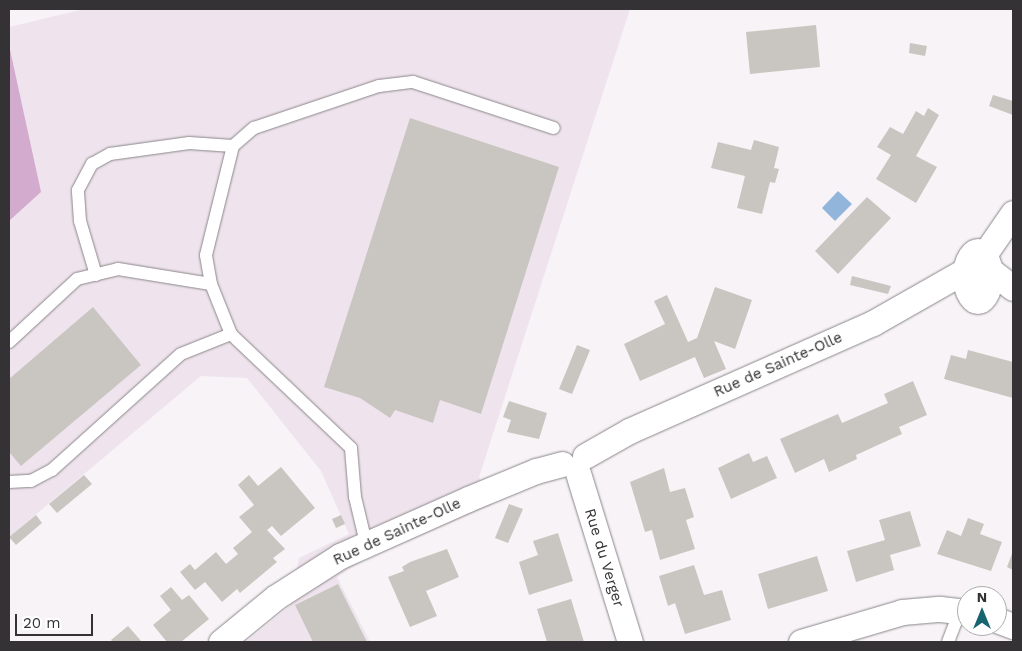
<!DOCTYPE html>
<html>
<head>
<meta charset="utf-8">
<style>
  body { margin:0 }
  #map { position:relative; width:1022px; height:651px; overflow:hidden; background:#f7f3f7; font-family:"Work Sans",sans-serif }
  div>[style] { position:absolute }
  .built>* { inset:0; background:#efe4ed }
  .forest>* { inset:0; background:#d3abce }
  .water>* { inset:0; background:#92b6db }
  .building>* { inset:0; background:#c9c6c1 }
  .roads { filter:drop-shadow(0 0 1px #8a8689) drop-shadow(0 0 1px #8a8689) }
  .lane>* { height:12px; margin:-6px; padding:0 6px; transform-origin:6px; border-radius:6px; background:#fff }
  .street>* { height:25px; margin:-12.5px; padding:0 12.5px; transform-origin:12.5px; border-radius:12.5px; background:#fff }
  .street>.ring { margin:-12.5px; padding:0; box-sizing:content-box; background:none; border:25px solid #fff; border-radius:50% }
  span { translate:-50% -50%; white-space:nowrap; text-align:center; line-height:1.15; -webkit-text-stroke:5px #fff; paint-order:stroke }
  .street-label { font-size:15px; color:#343234 }
  .frame { position:absolute; inset:0; border:10px solid #343234; pointer-events:none }
  .north { position:absolute; left:957px; top:586px; width:50px; height:50px; box-sizing:border-box; background:#fff; border:1px solid #aeadae; border-radius:50%; rotate:0deg; font-size:14px; font-weight:700; line-height:20px; text-align:center; color:#343234 }
  .north::after { content:''; display:block; margin:auto; width:18px; height:22px; background:#17646e; clip-path:polygon(50% 0,100% 100%,50% 72%,0 100%) }
  .scale { position:absolute; left:15px; top:614px; width:78px; height:22px; box-sizing:border-box; border:2px solid #343234; border-top:0; padding-left:6px; font-size:15px; line-height:18px; white-space:nowrap; color:#343234; -webkit-text-stroke:4px #fff; paint-order:stroke }
</style>
</head>
<body>
<div id="map">
  <div class="built">
    <div style="clip-path:polygon(84px 9px,630px 9px,479px 477px,492px 505px,364px 560px,337px 577px,370px 642px,246px 642px,290px 606px,299px 558px,349px 534px,321px 471px,247px 378px,201px 376px,9px 537px,9px 27px)"></div>
  </div>
  <div class="forest">
    <div style="clip-path:polygon(9px 45px,41px 192px,9px 221px)"></div>
  </div>
  <div class="water">
    <div style="clip-path:polygon(838px 191px,852px 204px,835px 221px,822px 208px)"></div>
  </div>
  <div class="building">
    <div style="clip-path:polygon(816px 25px,820px 67px,750px 74px,746px 32px)"></div>
    <div style="clip-path:polygon(910px 43px,927px 46px,925px 56px,909px 53px)"></div>
    <div style="clip-path:polygon(993px 95px,1013px 101px,1013px 115px,989px 106px)"></div>
    <div style="clip-path:polygon(928px 108px,939px 115px,916px 156px,937px 167px,916px 203px,876px 179px,891px 155px,877px 147px,890px 127px,903px 134px,916px 111px,924px 116px)"></div>
    <div style="clip-path:polygon(410px 118px,559px 167px,481px 414px,440px 400px,433px 423px,395px 410px,390px 418px,360px 398px,324px 387px)"></div>
    <div style="clip-path:polygon(754px 140px,779px 147px,774px 168px,779px 169px,775px 183px,770px 182px,762px 214px,737px 208px,745px 176px,711px 168px,718px 142px,751px 150px)"></div>
    <div style="clip-path:polygon(867px 197px,891px 218px,838px 274px,815px 251px)"></div>
    <div style="clip-path:polygon(852px 276px,891px 286px,888px 294px,850px 285px)"></div>
    <div style="clip-path:polygon(715px 287px,752px 300px,735px 349px,714px 341px,726px 369px,704px 378px,695px 357px,640px 381px,624px 344px,665px 324px,654px 301px,667px 295px,688px 342px,697px 338px)"></div>
    <div style="clip-path:polygon(93px 307px,141px 365px,21px 466px,9px 452px,9px 379px)"></div>
    <div style="clip-path:polygon(577px 345px,590px 350px,572px 394px,559px 389px)"></div>
    <div style="clip-path:polygon(968px 350px,1013px 362px,1013px 398px,944px 379px,951px 355px,966px 359px)"></div>
    <div style="clip-path:polygon(913px 381px,927px 415px,899px 427px,902px 434px,856px 455px,857px 459px,829px 472px,824px 459px,795px 473px,780px 439px,838px 414px,842px 423px,888px 403px,884px 394px)"></div>
    <div style="clip-path:polygon(509px 401px,547px 413px,539px 439px,507px 432px,511px 420px,503px 417px)"></div>
    <div style="clip-path:polygon(749px 453px,753px 462px,767px 456px,777px 478px,731px 499px,718px 468px)"></div>
    <div style="clip-path:polygon(281px 467px,315px 508px,281px 536px,272px 526px,267px 530px,285px 549px,273px 558px,277px 562px,240px 593px,237px 589px,222px 602px,205px 582px,195px 590px,180px 572px,190px 564px,195px 570px,216px 552px,226px 564px,238px 554px,233px 548px,252px 532px,239px 517px,254px 505px,238px 485px,249px 475px,258px 486px)"></div>
    <div style="clip-path:polygon(664px 468px,670px 492px,685px 488px,694px 517px,686px 520px,695px 549px,660px 560px,652px 530px,645px 532px,630px 482px)"></div>
    <div style="clip-path:polygon(84px 475px,92px 484px,57px 513px,49px 504px)"></div>
    <div style="clip-path:polygon(509px 504px,523px 509px,508px 543px,495px 538px)"></div>
    <div style="clip-path:polygon(910px 511px,921px 546px,890px 555px,894px 570px,856px 582px,847px 551px,885px 540px,879px 520px)"></div>
    <div style="clip-path:polygon(36px 515px,42px 523px,16px 545px,9px 537px)"></div>
    <div style="clip-path:polygon(341px 515px,345px 524px,336px 528px,332px 519px)"></div>
    <div style="clip-path:polygon(968px 518px,984px 524px,980px 534px,1002px 542px,991px 571px,937px 554px,947px 530px,961px 536px)"></div>
    <div style="clip-path:polygon(558px 533px,573px 581px,529px 595px,519px 562px,538px 555px,533px 541px)"></div>
    <div style="clip-path:polygon(447px 549px,459px 577px,426px 591px,437px 616px,410px 627px,388px 577px,404px 571px,402px 567px,410px 562px)"></div>
    <div style="clip-path:polygon(1013px 551px,1013px 570px,1007px 567px)"></div>
    <div style="clip-path:polygon(817px 556px,828px 591px,768px 609px,758px 574px)"></div>
    <div style="clip-path:polygon(694px 565px,704px 595px,722px 590px,731px 620px,685px 634px,675px 603px,668px 606px,659px 576px)"></div>
    <div style="clip-path:polygon(338px 584px,367px 642px,313px 642px,295px 605px)"></div>
    <div style="clip-path:polygon(171px 587px,182px 600px,189px 595px,209px 619px,181px 642px,167px 642px,153px 625px,171px 610px,160px 596px)"></div>
    <div style="clip-path:polygon(571px 599px,584px 642px,547px 642px,537px 609px)"></div>
    <div style="clip-path:polygon(128px 626px,142px 642px,113px 642px,111px 640px)"></div>
  </div>
  <div class="roads">
    <div class="lane">
      <div style="left:96px;top:275px;width:56px;rotate:-106.5deg"></div>
      <div style="left:80px;top:221px;width:31px;rotate:-94deg"></div>
      <div style="left:78px;top:190px;width:30px;rotate:-62deg"></div>
      <div style="left:92px;top:164px;width:21px;rotate:-29deg"></div>
      <div style="left:110px;top:154px;width:80px;rotate:-7.9deg"></div>
      <div style="left:189px;top:143px;width:44px;rotate:3.9deg"></div>
      <div style="left:9px;top:342px;width:93px;rotate:-42.8deg"></div>
      <div style="left:77px;top:279px;width:42px;rotate:-13.7deg"></div>
      <div style="left:118px;top:269px;width:94px;rotate:9.2deg"></div>
      <div style="left:9px;top:482px;width:22px;rotate:-3deg"></div>
      <div style="left:31px;top:481px;width:24px;rotate:-28deg"></div>
      <div style="left:52px;top:470px;width:173px;rotate:-42deg"></div>
      <div style="left:181px;top:354px;width:54px;rotate:-21.8deg"></div>
      <div style="left:366px;top:543px;width:47px;rotate:-103.4deg"></div>
      <div style="left:355px;top:497px;width:49px;rotate:-94.7deg"></div>
      <div style="left:351px;top:448px;width:166px;rotate:-136.5deg"></div>
      <div style="left:231px;top:334px;width:54px;rotate:-111.8deg"></div>
      <div style="left:211px;top:284px;width:29px;rotate:-100deg"></div>
      <div style="left:206px;top:255px;width:112px;rotate:-76.1deg"></div>
      <div style="left:233px;top:146px;width:28px;rotate:-41deg"></div>
      <div style="left:254px;top:128px;width:132px;rotate:-18.6deg"></div>
      <div style="left:379px;top:86px;width:34px;rotate:-7deg"></div>
      <div style="left:413px;top:82px;width:148px;rotate:18.1deg"></div>
      <div style="left:948px;top:642px;width:34px;rotate:-69deg"></div>
    </div>
    <div class="street">
      <div class="ring" style="left:965px;top:251px;width:-3px;height:-3px"></div>
      <div style="left:984px;top:255px;width:51px;rotate:-55.4deg"></div>
      <div style="left:986px;top:267px;width:34px;rotate:38deg"></div>
      <div style="left:585px;top:456px;width:51px;rotate:-29.6deg"></div>
      <div style="left:629px;top:431px;width:267px;rotate:-23.9deg"></div>
      <div style="left:873px;top:323px;width:109px;rotate:-29.6deg"></div>
      <div style="left:578px;top:473px;width:177px;rotate:72.9deg"></div>
      <div style="left:997px;top:620px;width:17px;rotate:21deg"></div>
      <div style="left:221px;top:642px;width:71px;rotate:-39.3deg"></div>
      <div style="left:276px;top:597px;width:76px;rotate:-32.6deg"></div>
      <div style="left:340px;top:556px;width:140px;rotate:-24deg"></div>
      <div style="left:468px;top:499px;width:74px;rotate:-22.4deg"></div>
      <div style="left:536px;top:471px;width:27px;rotate:-15deg"></div>
      <div style="left:801px;top:642px;width:105px;rotate:-16.5deg"></div>
      <div style="left:902px;top:612px;width:38px;rotate:-5deg"></div>
      <div style="left:940px;top:609px;width:27px;rotate:6deg"></div>
    </div>
  </div>
  <div class="street-label">
    <span style="left:778px;top:365px;rotate:-24deg">Rue de Sainte-Olle</span>
    <span style="left:397px;top:532px;rotate:-25deg">Rue de Sainte-Olle</span>
    <span style="left:604px;top:558px;rotate:73deg">Rue du Verger</span>
  </div>
  <div class="frame"></div>
  <div class="north">N</div>
  <div class="scale">20 m</div>
</div>
</body>
</html>
